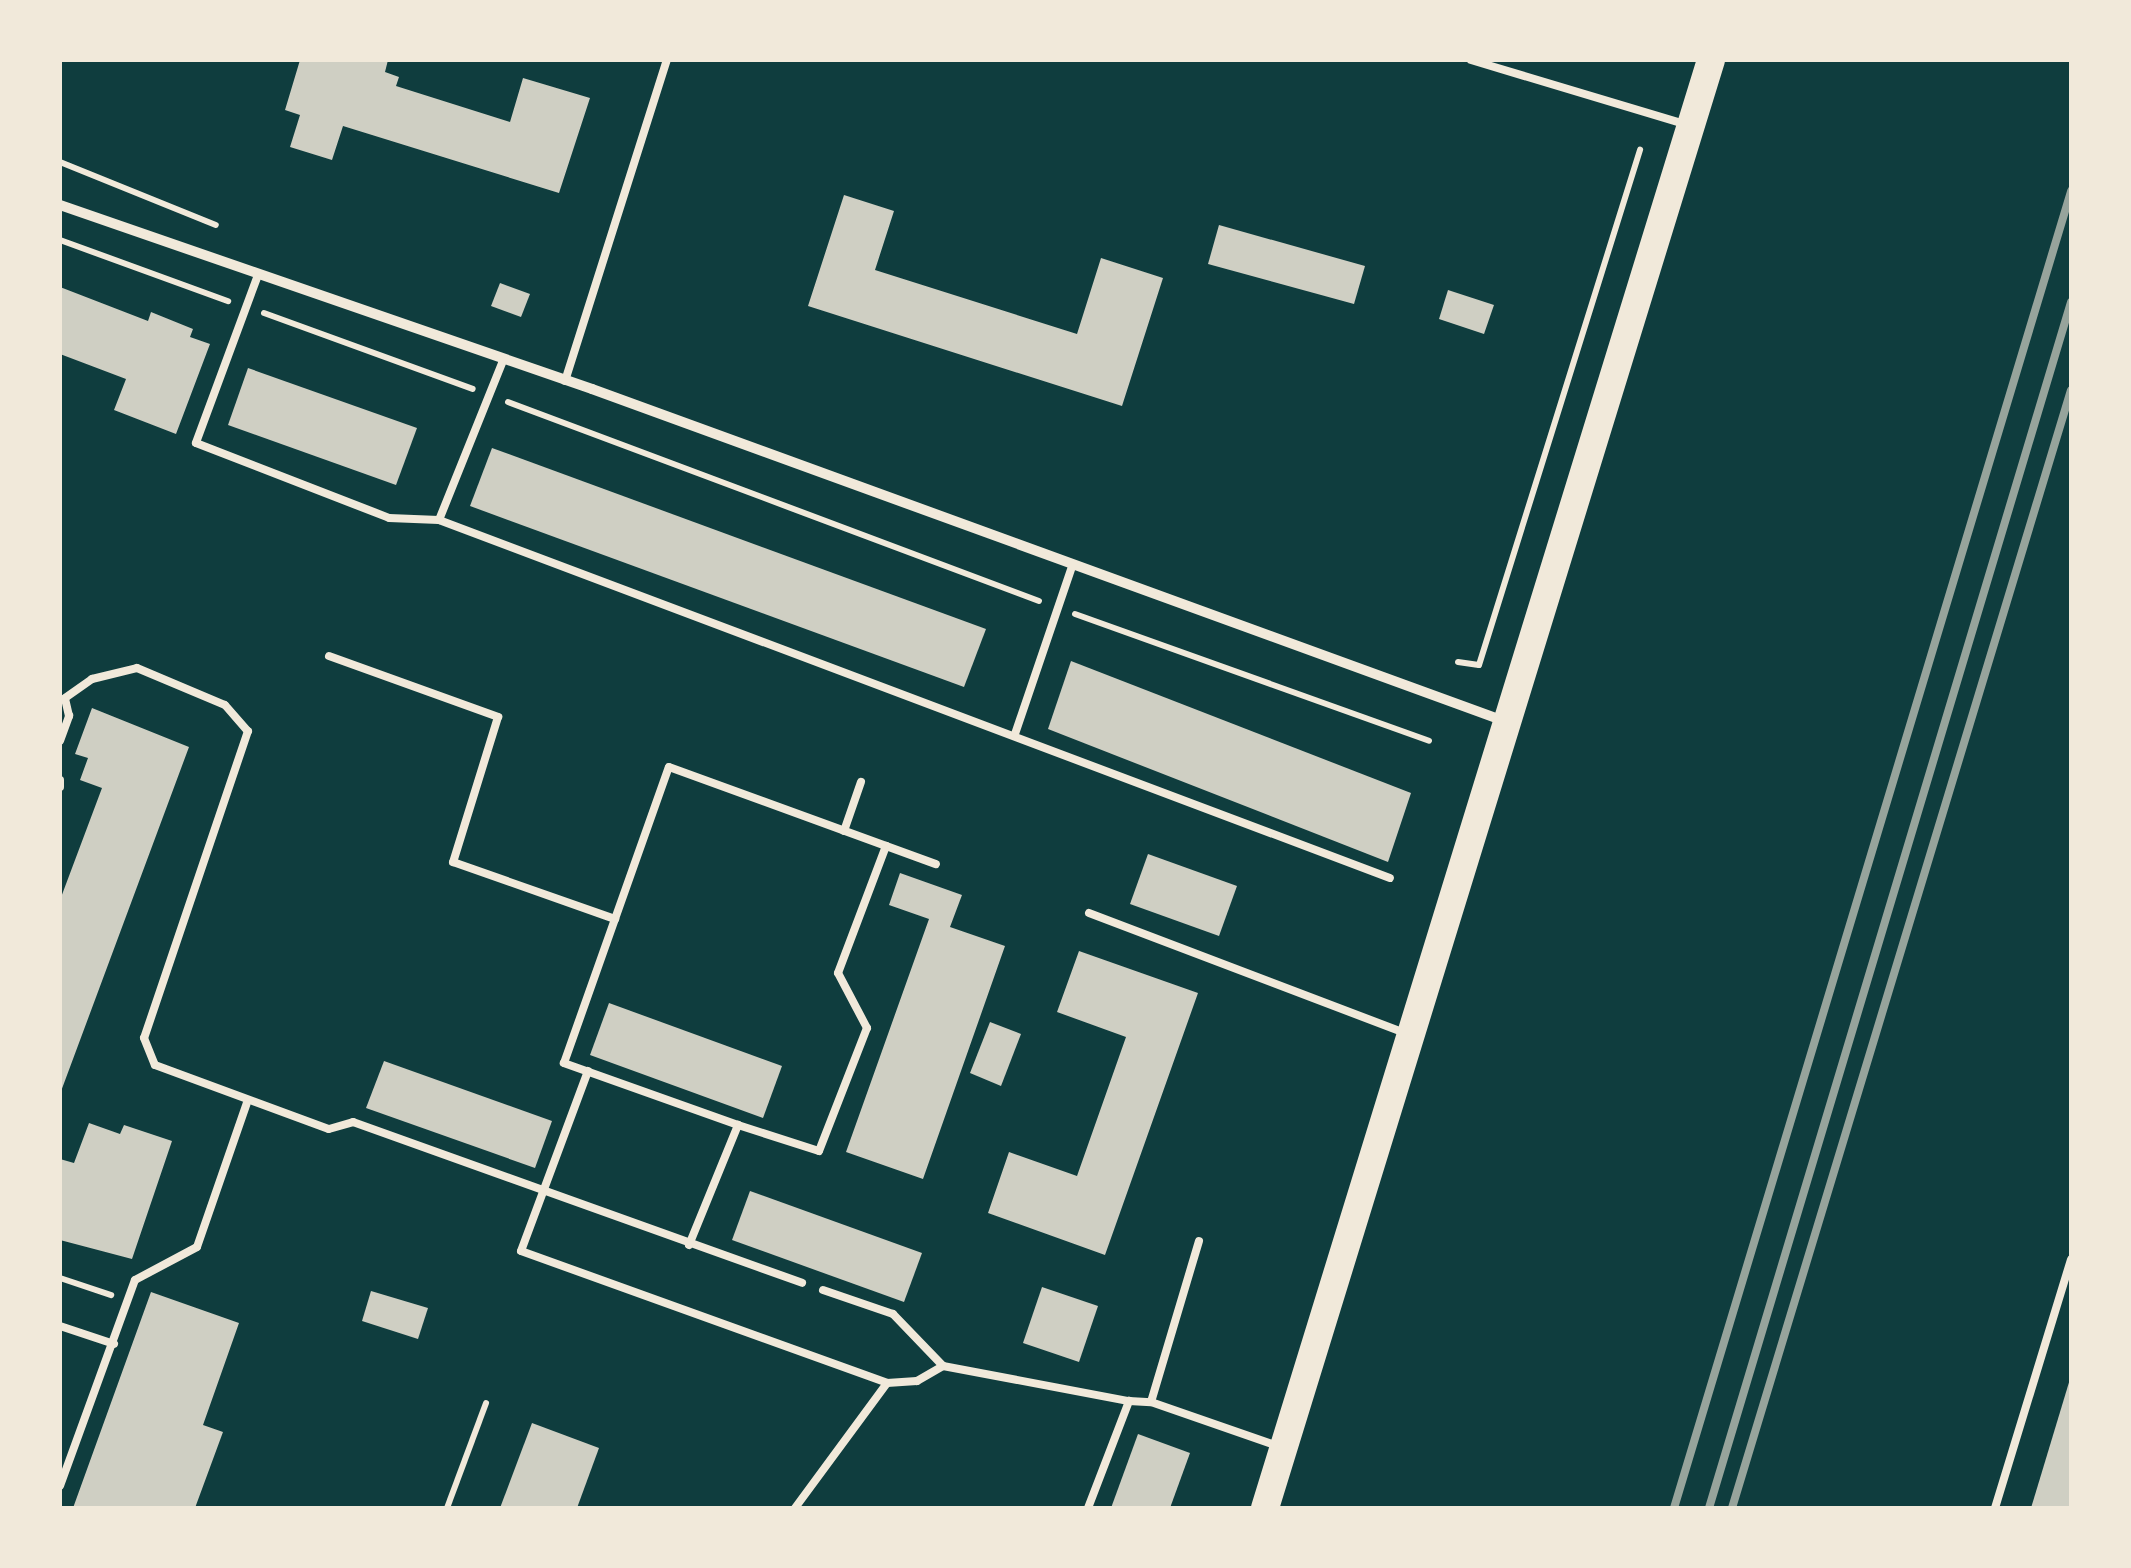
<!DOCTYPE html>
<html>
<head>
<meta charset="utf-8">
<style>
  body { margin:0 }
  #map { position:relative; width:2131px; height:1568px; overflow:hidden; background:#0f3d3e; font-family:Literata,serif }
  div>[style] { position:absolute }
  .building>* { inset:0; background:#cfcfc3 }
  .path>* { height:6px; margin:-3px; padding:0 3px; transform-origin:3px; border-radius:3px; background:#f1e9da }
  .service>* { height:8px; margin:-4px; padding:0 4px; transform-origin:4px; border-radius:4px; background:#f1e9da }
  .minor>* { height:10px; margin:-5px; padding:0 5px; transform-origin:5px; border-radius:5px; background:#f1e9da }
  .trunk>* { height:28px; margin:-14px; padding:0 14px; transform-origin:14px; border-radius:14px; background:#f1e9da }
  .rail>* { height:8px; margin:-4px; padding:0 4px; transform-origin:4px; border-radius:4px; background:#97a49c }
  span { translate:-50% -50%; white-space:nowrap; text-align:center; line-height:1.15; -webkit-text-stroke:8px #f1e9da; paint-order:stroke }
  .frame { position:absolute; inset:0; border:62px solid #f1e9da; pointer-events:none }
</style>
</head>
<body>
<div id="map">
  <div class="building">
    <div style="clip-path:polygon(300px 60px,388px 60px,385px 72px,399px 77px,396px 86px,510px 122px,523px 78px,590px 98px,559px 193px,343px 126px,332px 160px,290px 147px,300px 115px,285px 110px)"></div>
    <div style="clip-path:polygon(844px 195px,894px 211px,875px 270px,1077px 334px,1101px 258px,1163px 278px,1122px 406px,808px 306px)"></div>
    <div style="clip-path:polygon(1219px 225px,1365px 266px,1354px 304px,1208px 264px)"></div>
    <div style="clip-path:polygon(500px 283px,530px 294px,521px 317px,491px 306px)"></div>
    <div style="clip-path:polygon(60px 287px,148px 321px,151px 312px,193px 329px,190px 337px,210px 344px,176px 434px,114px 410px,126px 379px,60px 354px)"></div>
    <div style="clip-path:polygon(1448px 290px,1494px 305px,1484px 334px,1439px 319px)"></div>
    <div style="clip-path:polygon(248px 368px,417px 428px,396px 485px,228px 425px)"></div>
    <div style="clip-path:polygon(492px 448px,986px 629px,964px 687px,470px 506px)"></div>
    <div style="clip-path:polygon(1071px 661px,1411px 793px,1388px 862px,1048px 729px)"></div>
    <div style="clip-path:polygon(92px 708px,189px 747px,60px 1094px,60px 900px,102px 788px,80px 780px,88px 758px,75px 754px)"></div>
    <div style="clip-path:polygon(1148px 854px,1237px 886px,1219px 936px,1130px 904px)"></div>
    <div style="clip-path:polygon(900px 873px,962px 895px,950px 927px,1005px 946px,923px 1179px,846px 1152px,929px 919px,889px 905px)"></div>
    <div style="clip-path:polygon(1079px 951px,1198px 993px,1105px 1255px,988px 1213px,1009px 1152px,1077px 1176px,1126px 1037px,1057px 1012px)"></div>
    <div style="clip-path:polygon(609px 1003px,782px 1066px,763px 1118px,590px 1055px)"></div>
    <div style="clip-path:polygon(990px 1022px,1021px 1034px,1001px 1086px,970px 1073px)"></div>
    <div style="clip-path:polygon(384px 1061px,552px 1121px,535px 1168px,366px 1108px)"></div>
    <div style="clip-path:polygon(89px 1123px,120px 1134px,124px 1125px,172px 1141px,132px 1259px,60px 1240px,60px 1159px,74px 1163px)"></div>
    <div style="clip-path:polygon(750px 1191px,922px 1253px,904px 1302px,732px 1240px)"></div>
    <div style="clip-path:polygon(1042px 1287px,1098px 1306px,1079px 1362px,1023px 1343px)"></div>
    <div style="clip-path:polygon(371px 1291px,428px 1308px,418px 1339px,362px 1321px)"></div>
    <div style="clip-path:polygon(151px 1292px,239px 1323px,203px 1425px,223px 1432px,195px 1508px,73px 1508px)"></div>
    <div style="clip-path:polygon(2070px 1379px,2071px 1508px,2031px 1508px)"></div>
    <div style="clip-path:polygon(532px 1423px,599px 1448px,577px 1508px,500px 1508px)"></div>
    <div style="clip-path:polygon(1138px 1434px,1190px 1453px,1170px 1508px,1111px 1508px)"></div>
  </div>
  <div class="path">
    <div style="left:60px;top:162px;width:168px;rotate:22deg"></div>
    <div style="left:60px;top:240px;width:179px;rotate:20deg"></div>
    <div style="left:264px;top:313px;width:222px;rotate:20deg"></div>
    <div style="left:508px;top:402px;width:567px;rotate:20.54deg"></div>
    <div style="left:1075px;top:614px;width:376px;rotate:19.7deg"></div>
    <div style="left:1458px;top:662px;width:21px;rotate:8deg"></div>
    <div style="left:1479px;top:665px;width:540px;rotate:-72.64deg"></div>
    <div style="left:60px;top:1278px;width:54px;rotate:18.4deg"></div>
    <div style="left:447px;top:1508px;width:112px;rotate:-69.6deg"></div>
  </div>
  <div class="service">
    <div style="left:1471px;top:60px;width:226px;rotate:16.7deg"></div>
    <div style="left:258px;top:275px;width:179px;rotate:110.3deg"></div>
    <div style="left:196px;top:443px;width:207px;rotate:21.2deg"></div>
    <div style="left:389px;top:518px;width:50px;rotate:2.3deg"></div>
    <div style="left:439px;top:520px;width:1016px;rotate:20.63deg"></div>
    <div style="left:565px;top:381px;width:337px;rotate:-72.4deg"></div>
    <div style="left:439px;top:520px;width:171px;rotate:-68.1deg"></div>
    <div style="left:329px;top:656px;width:180px;rotate:19.8deg"></div>
    <div style="left:498px;top:717px;width:152px;rotate:107.2deg"></div>
    <div style="left:453px;top:862px;width:172px;rotate:19.4deg"></div>
    <div style="left:1015px;top:734px;width:176px;rotate:-71.2deg"></div>
    <div style="left:60px;top:741px;width:27px;rotate:-70deg"></div>
    <div style="left:69px;top:716px;width:18px;rotate:-103deg"></div>
    <div style="left:65px;top:698px;width:33px;rotate:-35deg"></div>
    <div style="left:92px;top:679px;width:46px;rotate:-13.7deg"></div>
    <div style="left:137px;top:668px;width:95px;rotate:22.8deg"></div>
    <div style="left:225px;top:705px;width:35px;rotate:49deg"></div>
    <div style="left:248px;top:731px;width:324px;rotate:108.7deg"></div>
    <div style="left:144px;top:1038px;width:29px;rotate:68deg"></div>
    <div style="left:155px;top:1065px;width:185px;rotate:20.2deg"></div>
    <div style="left:329px;top:1129px;width:25px;rotate:-16deg"></div>
    <div style="left:353px;top:1122px;width:477px;rotate:19.7deg"></div>
    <div style="left:60px;top:780px;width:7px;rotate:90deg"></div>
    <div style="left:844px;top:831px;width:52px;rotate:-70.9deg"></div>
    <div style="left:1089px;top:913px;width:340px;rotate:20.8deg"></div>
    <div style="left:588px;top:1071px;width:192px;rotate:110.4deg"></div>
    <div style="left:521px;top:1251px;width:389px;rotate:19.8deg"></div>
    <div style="left:887px;top:1383px;width:30px;rotate:-4deg"></div>
    <div style="left:917px;top:1381px;width:30px;rotate:-30deg"></div>
    <div style="left:738px;top:1125px;width:185px;rotate:-160.4deg"></div>
    <div style="left:564px;top:1063px;width:314px;rotate:-70.5deg"></div>
    <div style="left:669px;top:767px;width:284px;rotate:20deg"></div>
    <div style="left:689px;top:1245px;width:130px;rotate:-67.8deg"></div>
    <div style="left:738px;top:1125px;width:85px;rotate:17.8deg"></div>
    <div style="left:819px;top:1151px;width:132px;rotate:-68.7deg"></div>
    <div style="left:867px;top:1028px;width:62px;rotate:-117.8deg"></div>
    <div style="left:838px;top:973px;width:136px;rotate:-69.3deg"></div>
    <div style="left:823px;top:1290px;width:74px;rotate:18.9deg"></div>
    <div style="left:893px;top:1314px;width:72px;rotate:46.1deg"></div>
    <div style="left:943px;top:1366px;width:189px;rotate:10.7deg"></div>
    <div style="left:60px;top:1326px;width:57px;rotate:18.4deg"></div>
    <div style="left:1151px;top:1402px;width:168px;rotate:-73.4deg"></div>
    <div style="left:60px;top:1486px;width:219px;rotate:-70deg"></div>
    <div style="left:135px;top:1280px;width:70px;rotate:-28deg"></div>
    <div style="left:197px;top:1247px;width:152px;rotate:-70.9deg"></div>
    <div style="left:795px;top:1508px;width:155px;rotate:-53.6deg"></div>
    <div style="left:1088px;top:1508px;width:115px;rotate:-69deg"></div>
    <div style="left:1129px;top:1401px;width:22px;rotate:3deg"></div>
    <div style="left:1151px;top:1402px;width:134px;rotate:19.1deg"></div>
    <div style="left:1995px;top:1508px;width:260px;rotate:-73deg"></div>
  </div>
  <div class="minor">
    <div style="left:60px;top:205px;width:563px;rotate:19.08deg"></div>
    <div style="left:592px;top:389px;width:974px;rotate:20deg"></div>
  </div>
  <div class="trunk">
    <div style="left:1265px;top:1508px;width:1515px;rotate:-72.88deg"></div>
  </div>
  <div class="rail">
    <div style="left:1674px;top:1508px;width:1376px;rotate:-73.22deg"></div>
    <div style="left:1709px;top:1508px;width:1259px;rotate:-73.29deg"></div>
    <div style="left:1732px;top:1508px;width:1168px;rotate:-73.13deg"></div>
  </div>
  <div class="frame"></div>
</div>
</body>
</html>
